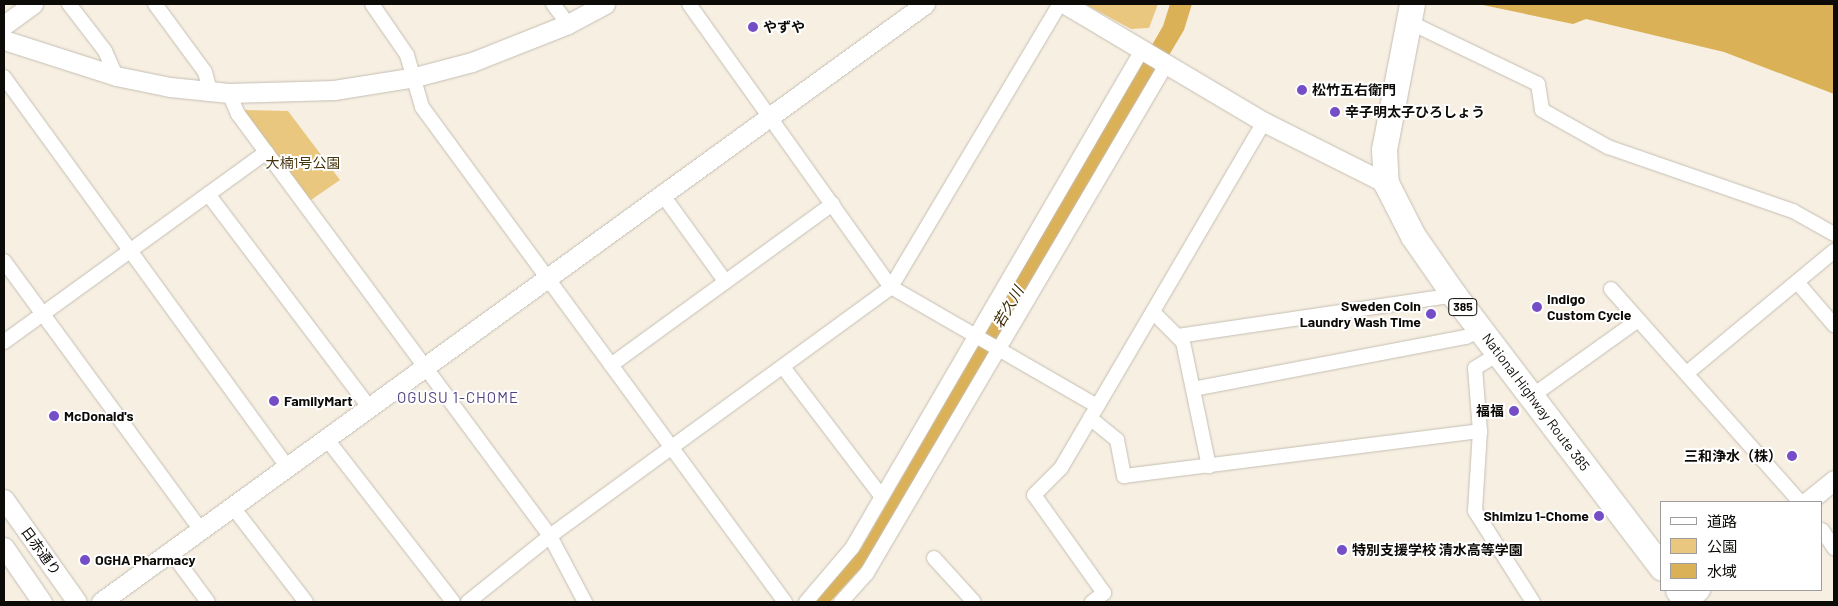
<!DOCTYPE html>
<html>
<head>
<meta charset="utf-8">
<style>
  body { margin:0 }
  #map { position:relative; width:1838px; height:606px; overflow:hidden; background:#f6efe2; font-family:Barlow,"Noto Sans JP",sans-serif }
  div>[style] { position:absolute }
  .green>* { inset:0; background:#eac77e }
  .water>* { inset:0; background:#dbb158 }
  .roads { filter:drop-shadow(0 0 1px #c5beb2) drop-shadow(0 0 1px #c5beb2) }
  .street>* { height:14px; margin:-7px; padding:0 7px; transform-origin:7px; border-radius:7px; background:#fff }
  .secondary>* { height:19px; margin:-9.5px; padding:0 9.5px; transform-origin:9.5px; border-radius:9.5px; background:#fff }
  .highway>* { height:25px; margin:-12.5px; padding:0 12.5px; transform-origin:12.5px; border-radius:12.5px; background:#fff }
  .dots>* { width:14px; height:14px; translate:-50% -50%; box-sizing:border-box; border:2px solid #fff; border-radius:50% }
  span { translate:-50% -50%; white-space:nowrap; text-align:center; line-height:1.15; -webkit-text-stroke:4px #fff; paint-order:stroke }
  .shield-label span { padding:1px 4px; background:#fff; border:1px solid; border-radius:4px; -webkit-text-stroke-width:0 }
  .shield-label { font-size:12px; color:#0d0b07; font-weight:700 }
  .poi-label { font-size:14px; color:#0d0b07; font-weight:700 }
  .left { translate:0 -50%; text-align:left }
  .right { translate:-100% -50%; text-align:right }
  .park-label { font-size:14px; color:#45340c }
  .street-label { font-size:14px; color:#0d0b07 }
  .water-label { font-size:15px; color:#3b2a02; font-style:italic }
  .neighbourhood-label { font-size:15px; color:#51417e; letter-spacing:1px }
  .frame { position:absolute; inset:0; border:5px solid #0d0b07; pointer-events:none }
  .legend { position:absolute; left:1660px; top:501px; width:162px; height:90px; box-sizing:border-box; background:#fff; border:1px solid #9e9d9c; margin:0; padding:6px 9px; list-style:none; font-size:15px; color:#0d0b07 }
  .legend li { display:flex; align-items:center; gap:10px; height:25px }
  .legend b { width:25px; border:1px solid #9e9d9c }
</style>
</head>
<body>
<div id="map">
  <div class="green">
    <div style="clip-path:polygon(1085px 4px,1158px 4px,1149px 28px,1131px 29px)"></div>
    <div style="clip-path:polygon(240px 110px,288px 111px,340px 180px,308px 202px)"></div>
  </div>
  <div class="water">
    <div style="clip-path:polygon(1170px 4px,1192px 4px,1184px 30px,870px 558px,830px 602px,813px 602px,860px 550px,1163px 26px)"></div>
    <div style="clip-path:polygon(1478px 4px,1834px 4px,1834px 94px,1724px 52px,1586px 19px,1573px 24px)"></div>
  </div>
  <div class="roads">
    <div class="street">
      <div style="left:69px;top:4px;width:59px;rotate:52.5deg"></div>
      <div style="left:105px;top:51px;width:27px;rotate:66deg"></div>
      <div style="left:155px;top:4px;width:84px;rotate:53.7deg"></div>
      <div style="left:205px;top:72px;width:20px;rotate:75deg"></div>
      <div style="left:372px;top:4px;width:62px;rotate:55.5deg"></div>
      <div style="left:407px;top:55px;width:54px;rotate:73.9deg"></div>
      <div style="left:422px;top:107px;width:614px;rotate:53.75deg"></div>
      <div style="left:553px;top:4px;width:25px;rotate:53deg"></div>
      <div style="left:689px;top:4px;width:348px;rotate:54.5deg"></div>
      <div style="left:891px;top:287px;width:238px;rotate:30deg"></div>
      <div style="left:1407px;top:21px;width:145px;rotate:25.7deg"></div>
      <div style="left:1538px;top:84px;width:26px;rotate:81deg"></div>
      <div style="left:1542px;top:110px;width:76px;rotate:29.3deg"></div>
      <div style="left:1608px;top:147px;width:196px;rotate:19.1deg"></div>
      <div style="left:1793px;top:211px;width:47px;rotate:29.3deg"></div>
      <div style="left:4px;top:77px;width:482px;rotate:54deg"></div>
      <div style="left:229px;top:93px;width:23px;rotate:67deg"></div>
      <div style="left:238px;top:114px;width:525px;rotate:53.52deg"></div>
      <div style="left:550px;top:536px;width:75px;rotate:62.1deg"></div>
      <div style="left:208px;top:194px;width:267px;rotate:52.9deg"></div>
      <div style="left:662px;top:194px;width:107px;rotate:54.1deg"></div>
      <div style="left:4px;top:261px;width:332px;rotate:53.8deg"></div>
      <div style="left:1797px;top:282px;width:57px;rotate:49.3deg"></div>
      <div style="left:1611px;top:289px;width:285px;rotate:48.4deg"></div>
      <div style="left:1153px;top:312px;width:42px;rotate:45deg"></div>
      <div style="left:1183px;top:342px;width:127px;rotate:78.2deg"></div>
      <div style="left:1178px;top:336px;width:279px;rotate:-8.4deg"></div>
      <div style="left:4px;top:342px;width:324px;rotate:-35.9deg"></div>
      <div style="left:611px;top:365px;width:274px;rotate:-36deg"></div>
      <div style="left:783px;top:367px;width:163px;rotate:52.7deg"></div>
      <div style="left:1687px;top:373px;width:191px;rotate:-39.7deg"></div>
      <div style="left:1193px;top:389px;width:278px;rotate:-10.8deg"></div>
      <div style="left:1466px;top:337px;width:17px;rotate:-25deg"></div>
      <div style="left:1532px;top:396px;width:130px;rotate:-35.6deg"></div>
      <div style="left:1090px;top:418px;width:35px;rotate:39deg"></div>
      <div style="left:1117px;top:440px;width:37px;rotate:79deg"></div>
      <div style="left:1124px;top:476px;width:359px;rotate:-7.2deg"></div>
      <div style="left:1480px;top:431px;width:63px;rotate:-94.5deg"></div>
      <div style="left:1475px;top:368px;width:29px;rotate:-31deg"></div>
      <div style="left:1480px;top:431px;width:80px;rotate:93.6deg"></div>
      <div style="left:1475px;top:511px;width:108px;rotate:57.5deg"></div>
      <div style="left:326px;top:438px;width:207px;rotate:52.2deg"></div>
      <div style="left:232px;top:506px;width:121px;rotate:52.4deg"></div>
      <div style="left:1822px;top:530px;width:22px;rotate:56deg"></div>
      <div style="left:171px;top:552px;width:62px;rotate:53.5deg"></div>
      <div style="left:934px;top:558px;width:59px;rotate:47.7deg"></div>
      <div style="left:468px;top:602px;width:105px;rotate:-38.8deg"></div>
      <div style="left:550px;top:536px;width:422px;rotate:-36.1deg"></div>
      <div style="left:891px;top:287px;width:330px;rotate:-59.2deg"></div>
      <div style="left:806px;top:602px;width:71px;rotate:-49.6deg"></div>
      <div style="left:852px;top:548px;width:576px;rotate:-59.79deg"></div>
      <div style="left:841px;top:602px;width:39px;rotate:-48deg"></div>
      <div style="left:867px;top:573px;width:589px;rotate:-59.52deg"></div>
      <div style="left:1092px;top:602px;width:15px;rotate:-37deg"></div>
      <div style="left:1104px;top:593px;width:120px;rotate:-125.5deg"></div>
      <div style="left:1034px;top:495px;width:38px;rotate:-45deg"></div>
      <div style="left:1061px;top:468px;width:401px;rotate:-59.6deg"></div>
    </div>
    <div class="secondary">
      <div style="left:1065px;top:4px;width:231px;rotate:30.7deg"></div>
      <div style="left:1264px;top:122px;width:136px;rotate:26.6deg"></div>
      <div style="left:4px;top:25px;width:36px;rotate:-36deg"></div>
      <div style="left:4px;top:40px;width:118px;rotate:17.8deg"></div>
      <div style="left:116px;top:76px;width:55px;rotate:11.5deg"></div>
      <div style="left:170px;top:87px;width:59px;rotate:5.8deg"></div>
      <div style="left:229px;top:93px;width:105px;rotate:-1.6deg"></div>
      <div style="left:334px;top:90px;width:82px;rotate:-9.1deg"></div>
      <div style="left:415px;top:77px;width:59px;rotate:-14.7deg"></div>
      <div style="left:472px;top:62px;width:103px;rotate:-21.6deg"></div>
      <div style="left:568px;top:24px;width:42px;rotate:-28.4deg"></div>
      <div style="left:4px;top:499px;width:126px;rotate:54.7deg"></div>
      <div style="left:1807px;top:502px;width:35px;rotate:-39deg"></div>
      <div style="left:4px;top:547px;width:67px;rotate:55.4deg"></div>
      <div style="left:101px;top:602px;width:1018px;rotate:-35.97deg"></div>
      <div style="left:1687px;top:602px;width:18px;rotate:-43deg"></div>
    </div>
    <div class="highway">
      <div style="left:1412px;top:4px;width:148px;rotate:100.9deg"></div>
      <div style="left:1384px;top:149px;width:34px;rotate:87deg"></div>
      <div style="left:1386px;top:183px;width:59px;rotate:63deg"></div>
      <div style="left:1413px;top:236px;width:72px;rotate:55.2deg"></div>
      <div style="left:1454px;top:295px;width:343px;rotate:52.7deg"></div>
      <div style="left:1678px;top:590px;width:15px;rotate:53deg"></div>
    </div>
  </div>
  <div class="dots">
    <div style="left:753px;top:27px;background:#754ec7"></div>
    <div style="left:1302px;top:90px;background:#754ec7"></div>
    <div style="left:1335px;top:112px;background:#754ec7"></div>
    <div style="left:1537px;top:307px;background:#754ec7"></div>
    <div style="left:1431px;top:314px;background:#754ec7"></div>
    <div style="left:274px;top:401px;background:#754ec7"></div>
    <div style="left:1514px;top:411px;background:#754ec7"></div>
    <div style="left:54px;top:416px;background:#754ec7"></div>
    <div style="left:1792px;top:456px;background:#754ec7"></div>
    <div style="left:1599px;top:516px;background:#754ec7"></div>
    <div style="left:1342px;top:550px;background:#754ec7"></div>
    <div style="left:85px;top:560px;background:#754ec7"></div>
  </div>
  <div class="shield-label">
    <span style="left:1463px;top:307px">385</span>
  </div>
  <div class="poi-label">
    <span class="left" style="left:763px;top:27px">やずや</span>
    <span class="left" style="left:1312px;top:90px">松竹五右衛門</span>
    <span class="left" style="left:1345px;top:112px">辛子明太子ひろしょう</span>
    <span class="left" style="left:1547px;top:307px">Indigo<br>Custom Cycle</span>
    <span class="right" style="left:1421px;top:314px">Sweden Coin<br>Laundry Wash Time</span>
    <span class="left" style="left:284px;top:401px">FamilyMart</span>
    <span class="right" style="left:1504px;top:411px">福福</span>
    <span class="left" style="left:64px;top:416px">McDonald's</span>
    <span class="right" style="left:1782px;top:456px">三和浄水（株）</span>
    <span class="right" style="left:1589px;top:516px">Shimizu 1-Chome</span>
    <span class="left" style="left:1352px;top:550px">特別支援学校 清水高等学園</span>
    <span class="left" style="left:95px;top:560px">OGHA Pharmacy</span>
  </div>
  <div class="park-label">
    <span style="left:303px;top:163px">大楠1号公園</span>
  </div>
  <div class="street-label">
    <span style="left:1536px;top:402px;rotate:53deg">National Highway Route 385</span>
    <span style="left:41px;top:551px;rotate:54deg">日赤通り</span>
  </div>
  <div class="water-label">
    <span style="left:1008px;top:307px;rotate:-60deg">若久川</span>
  </div>
  <div class="neighbourhood-label">
    <span style="left:458px;top:398px">OGUSU 1-CHOME</span>
  </div>
  <div class="frame"></div>
  <ul class="legend">
  <li><b style="height:6px;background:#fff"></b>道路</li>
  <li><b style="height:14px;background:#eac77e"></b>公園</li>
  <li><b style="height:14px;background:#dbb158"></b>水域</li>
  </ul>
</div>
</body>
</html>
